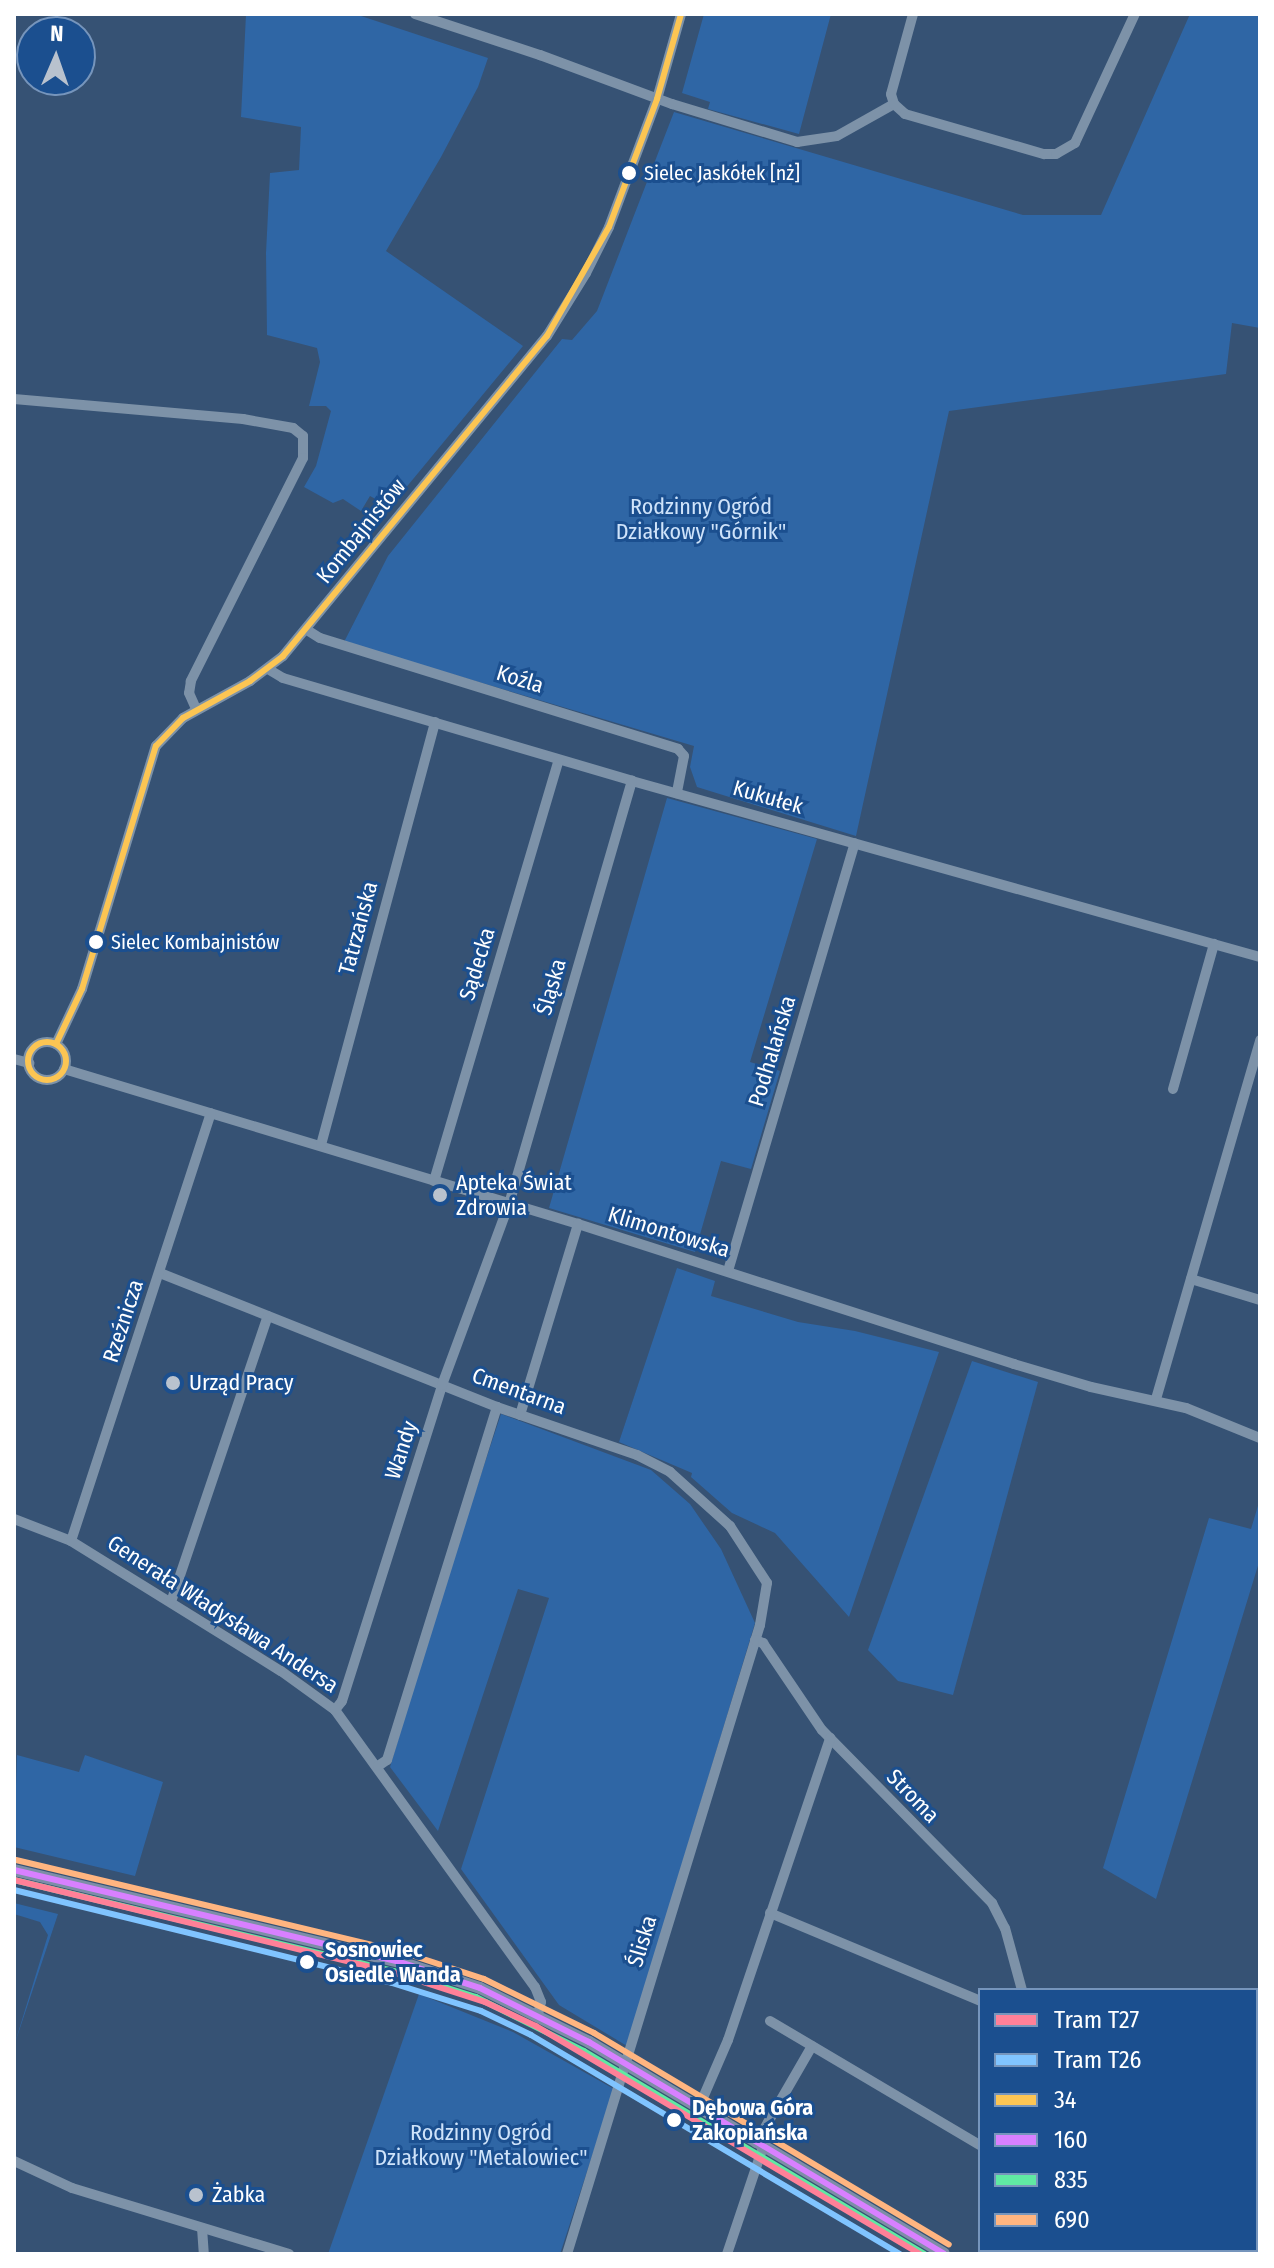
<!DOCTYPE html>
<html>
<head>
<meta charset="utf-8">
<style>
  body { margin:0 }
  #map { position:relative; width:1274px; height:2268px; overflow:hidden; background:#365274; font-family:"Fira Sans Condensed",sans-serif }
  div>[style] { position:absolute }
  .green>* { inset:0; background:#2f66a5 }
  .minor>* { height:10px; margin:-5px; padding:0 5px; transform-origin:5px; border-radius:5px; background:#7d92a8 }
  .minor>.ring { margin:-5px; padding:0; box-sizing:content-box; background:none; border:10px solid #7d92a8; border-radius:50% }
  .major>* { height:12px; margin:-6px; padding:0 6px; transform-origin:6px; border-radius:6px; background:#7d8ea7 }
  .bus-1>* { height:6px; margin:-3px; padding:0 3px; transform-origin:3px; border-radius:3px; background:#fcc553 }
  .bus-1>.ring { margin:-3px; padding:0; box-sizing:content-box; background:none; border:6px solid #fcc553; border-radius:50% }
  .bus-2>* { height:6px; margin:-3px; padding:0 3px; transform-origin:3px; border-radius:3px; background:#d880ff }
  .bus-3>* { height:6px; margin:-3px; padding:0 3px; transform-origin:3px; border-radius:3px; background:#60e9a3 }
  .bus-4>* { height:6px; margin:-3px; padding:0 3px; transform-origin:3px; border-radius:3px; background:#ffb580 }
  .tram-1>* { height:6px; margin:-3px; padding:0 3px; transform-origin:3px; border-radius:3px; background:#ff8098 }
  .tram-2>* { height:6px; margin:-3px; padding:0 3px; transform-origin:3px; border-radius:3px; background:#80c4ff }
  .dots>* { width:22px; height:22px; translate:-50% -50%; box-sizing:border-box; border:4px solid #1b4f8f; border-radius:50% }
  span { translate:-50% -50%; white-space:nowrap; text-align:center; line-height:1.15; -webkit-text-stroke:6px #1b4f8f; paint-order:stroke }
  .bus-label { font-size:20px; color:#fff }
  .left { translate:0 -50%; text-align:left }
  .park-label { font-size:22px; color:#cfe3fa }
  .street-label { font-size:22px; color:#fff }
  .poi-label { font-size:22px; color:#fff }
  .stop-label { font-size:22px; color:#fff; font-weight:700 }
  .frame { position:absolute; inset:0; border:16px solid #fff; pointer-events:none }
  .legend { position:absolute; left:978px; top:1988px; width:280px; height:264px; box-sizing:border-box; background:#1b4f8f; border:2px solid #7695bc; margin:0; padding:10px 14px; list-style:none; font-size:24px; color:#fff }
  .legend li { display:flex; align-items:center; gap:16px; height:40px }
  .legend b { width:40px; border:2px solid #7695bc }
  .north { position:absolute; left:16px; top:16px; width:80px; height:80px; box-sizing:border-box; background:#1b4f8f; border:2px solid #7695bc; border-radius:50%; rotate:2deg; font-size:22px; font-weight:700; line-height:32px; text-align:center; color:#fff }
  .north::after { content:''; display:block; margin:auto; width:28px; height:36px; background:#b9c2ce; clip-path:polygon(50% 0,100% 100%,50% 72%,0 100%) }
</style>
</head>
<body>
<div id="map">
  <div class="green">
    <div style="clip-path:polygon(246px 14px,355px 14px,488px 58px,478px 87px,441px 157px,386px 251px,523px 346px,390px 507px,370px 496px,361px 511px,343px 499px,333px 503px,304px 487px,316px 466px,331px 411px,326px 406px,309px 406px,320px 362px,317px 348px,267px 335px,266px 253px,270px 173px,299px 170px,301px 127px,241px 117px)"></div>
    <div style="clip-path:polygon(704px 14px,831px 14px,799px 134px,708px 109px,710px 102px,682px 93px)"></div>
    <div style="clip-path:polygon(1190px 14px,1260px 14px,1260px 328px,1232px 323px,1226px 374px,949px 411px,856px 836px,697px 787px,690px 767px,694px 746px,344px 642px,388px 556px,562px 339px,572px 340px,597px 311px,674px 112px,1023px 215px,1101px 215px)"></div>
    <div style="clip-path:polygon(667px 798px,817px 839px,750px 1062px,780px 1071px,751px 1169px,721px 1161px,695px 1252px,549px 1208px)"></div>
    <div style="clip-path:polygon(677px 1268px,715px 1281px,711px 1296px,798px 1322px,855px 1331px,939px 1352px,849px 1617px,775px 1533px,732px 1513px,691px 1477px,692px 1473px,619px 1442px)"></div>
    <div style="clip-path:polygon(972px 1361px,1038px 1382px,953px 1695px,898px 1681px,868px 1650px)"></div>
    <div style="clip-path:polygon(501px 1414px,651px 1470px,690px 1504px,721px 1549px,755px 1623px,627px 2046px,559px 2005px,461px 1869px,549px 1598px,518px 1589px,438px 1831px,390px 1767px,442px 1592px)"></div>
    <div style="clip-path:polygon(1260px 1499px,1260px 1559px,1156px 1899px,1103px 1868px,1209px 1518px,1251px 1529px)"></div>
    <div style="clip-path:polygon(17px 1755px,79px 1772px,85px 1755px,163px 1782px,135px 1876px,14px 1847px)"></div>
    <div style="clip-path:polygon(14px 1903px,58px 1914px,14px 2046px,48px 1935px,40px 1922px,14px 1914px)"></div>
    <div style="clip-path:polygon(419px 1994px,513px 2032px,614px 2089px,560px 2254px,328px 2254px)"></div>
  </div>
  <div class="minor">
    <div style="left:415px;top:14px;width:132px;rotate:18.2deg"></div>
    <div style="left:540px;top:55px;width:141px;rotate:20.4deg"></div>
    <div style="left:672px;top:104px;width:131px;rotate:16.9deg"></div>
    <div style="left:797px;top:142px;width:40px;rotate:-8.5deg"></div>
    <div style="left:837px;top:136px;width:65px;rotate:-29.3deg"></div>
    <div style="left:894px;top:104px;width:10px;rotate:-107deg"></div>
    <div style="left:891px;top:94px;width:83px;rotate:-74.6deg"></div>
    <div style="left:894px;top:104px;width:15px;rotate:42deg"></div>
    <div style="left:905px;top:114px;width:145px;rotate:16.1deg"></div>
    <div style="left:1044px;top:154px;width:12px"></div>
    <div style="left:1056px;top:154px;width:22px;rotate:-30deg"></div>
    <div style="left:1075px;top:143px;width:142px;rotate:-65.1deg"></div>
    <div style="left:14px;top:399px;width:230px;rotate:5deg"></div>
    <div style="left:243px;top:419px;width:51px;rotate:10.2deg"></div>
    <div style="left:293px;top:428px;width:13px;rotate:39deg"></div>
    <div style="left:303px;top:436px;width:22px;rotate:90deg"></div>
    <div style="left:303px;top:458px;width:250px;rotate:116.7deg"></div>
    <div style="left:191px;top:681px;width:12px;rotate:99deg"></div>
    <div style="left:189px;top:693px;width:17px;rotate:66deg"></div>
    <div style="left:307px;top:630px;width:15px;rotate:32deg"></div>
    <div style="left:320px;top:638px;width:375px;rotate:17.2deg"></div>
    <div style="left:678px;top:749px;width:9px;rotate:49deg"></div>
    <div style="left:684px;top:756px;width:38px;rotate:101deg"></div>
    <div style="left:268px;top:669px;width:17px;rotate:31deg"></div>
    <div style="left:283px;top:678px;width:364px;rotate:16.4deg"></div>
    <div style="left:632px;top:781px;width:652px;rotate:15.66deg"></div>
    <div class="ring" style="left:28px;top:1042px;width:28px;height:28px"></div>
    <div style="left:56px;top:1044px;width:61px;rotate:-64.7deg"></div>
    <div style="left:82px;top:989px;width:254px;rotate:-73.1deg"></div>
    <div style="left:156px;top:746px;width:39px;rotate:-46deg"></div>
    <div style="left:183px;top:718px;width:77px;rotate:-28.9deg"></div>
    <div style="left:250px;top:681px;width:41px;rotate:-37.1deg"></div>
    <div style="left:283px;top:656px;width:415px;rotate:-50.5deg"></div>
    <div style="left:547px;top:336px;width:74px;rotate:-58.2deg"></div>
    <div style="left:586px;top:273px;width:51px;rotate:-63.4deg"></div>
    <div style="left:609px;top:227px;width:137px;rotate:-69.4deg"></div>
    <div style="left:657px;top:99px;width:88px;rotate:-74.2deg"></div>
    <div style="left:14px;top:1059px;width:16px;rotate:15deg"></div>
    <div style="left:64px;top:1069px;width:537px;rotate:16.78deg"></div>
    <div style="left:578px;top:1224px;width:458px;rotate:17.8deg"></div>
    <div style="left:1014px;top:1364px;width:80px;rotate:16.6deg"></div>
    <div style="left:1091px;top:1387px;width:97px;rotate:12.5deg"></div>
    <div style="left:1186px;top:1408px;width:80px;rotate:22.1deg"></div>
    <div style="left:1173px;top:1089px;width:151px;rotate:-74.2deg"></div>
    <div style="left:321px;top:1145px;width:438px;rotate:-74.9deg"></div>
    <div style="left:434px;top:1181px;width:439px;rotate:-73.5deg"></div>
    <div style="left:728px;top:1271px;width:446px;rotate:-73.5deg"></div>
    <div style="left:160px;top:1273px;width:363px;rotate:21.7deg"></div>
    <div style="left:497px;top:1407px;width:148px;rotate:18.9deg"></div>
    <div style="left:637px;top:1455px;width:37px;rotate:27deg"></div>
    <div style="left:670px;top:1472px;width:81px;rotate:42deg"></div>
    <div style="left:730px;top:1526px;width:68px;rotate:57deg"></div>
    <div style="left:767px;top:1583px;width:43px;rotate:99.5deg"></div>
    <div style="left:760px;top:1625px;width:658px;rotate:107.06deg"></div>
    <div style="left:1191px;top:1279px;width:72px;rotate:16.9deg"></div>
    <div style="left:1156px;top:1399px;width:374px;rotate:-73.8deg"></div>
    <div style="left:520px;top:1415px;width:200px;rotate:-73.1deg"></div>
    <div style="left:14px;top:1519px;width:61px;rotate:21.1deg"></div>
    <div style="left:71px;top:1541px;width:247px;rotate:31.8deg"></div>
    <div style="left:281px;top:1671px;width:67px;rotate:35.8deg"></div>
    <div style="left:335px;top:1710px;width:342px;rotate:54.2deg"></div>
    <div style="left:535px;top:1987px;width:16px;rotate:68deg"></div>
    <div style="left:541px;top:2002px;width:12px;rotate:104deg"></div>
    <div style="left:71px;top:1541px;width:450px;rotate:-71.9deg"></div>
    <div style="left:171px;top:1602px;width:302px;rotate:-71.3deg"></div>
    <div style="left:755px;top:1640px;width:9px;rotate:21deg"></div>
    <div style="left:763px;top:1643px;width:105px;rotate:55.9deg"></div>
    <div style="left:822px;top:1730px;width:243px;rotate:45.5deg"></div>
    <div style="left:992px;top:1903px;width:28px;rotate:63deg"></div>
    <div style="left:1005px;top:1928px;width:64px;rotate:74.7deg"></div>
    <div style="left:335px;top:1710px;width:11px;rotate:-52deg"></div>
    <div style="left:342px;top:1701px;width:331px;rotate:-72.4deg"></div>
    <div style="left:442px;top:1385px;width:193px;rotate:-69.7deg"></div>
    <div style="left:509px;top:1204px;width:441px;rotate:-73.8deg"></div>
    <div style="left:378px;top:1766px;width:11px;rotate:-34deg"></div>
    <div style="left:387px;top:1760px;width:370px;rotate:-72.7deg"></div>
    <div style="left:770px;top:1913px;width:228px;rotate:22.7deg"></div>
    <div style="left:770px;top:2021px;width:244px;rotate:30.6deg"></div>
    <div style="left:1256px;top:2093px;width:4px;rotate:14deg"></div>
    <div style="left:699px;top:2107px;width:73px;rotate:-66.6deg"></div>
    <div style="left:728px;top:2040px;width:319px;rotate:-71.3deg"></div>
    <div style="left:756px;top:2143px;width:112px;rotate:-60deg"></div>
    <div style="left:14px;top:2161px;width:64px;rotate:25deg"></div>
    <div style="left:72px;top:2188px;width:227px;rotate:16.9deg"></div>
    <div style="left:1256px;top:2224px;width:4px"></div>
    <div style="left:202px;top:2228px;width:26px;rotate:86deg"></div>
    <div style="left:727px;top:2254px;width:113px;rotate:-71.4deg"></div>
    <div style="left:1017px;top:2254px;width:4px;rotate:-63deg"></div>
  </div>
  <div class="major">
    <div style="left:14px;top:1870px;width:394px;rotate:13.4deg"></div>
    <div style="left:397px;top:1961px;width:87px;rotate:18deg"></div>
    <div style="left:480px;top:1988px;width:122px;rotate:26.4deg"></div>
    <div style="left:589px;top:2042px;width:413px;rotate:30.8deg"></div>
  </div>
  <div class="bus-1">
    <div class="ring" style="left:28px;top:1042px;width:32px;height:32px"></div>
    <div style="left:56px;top:1044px;width:61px;rotate:-64.7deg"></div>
    <div style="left:82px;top:989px;width:254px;rotate:-73.1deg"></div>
    <div style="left:156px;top:746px;width:39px;rotate:-46deg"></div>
    <div style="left:183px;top:718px;width:77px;rotate:-28.9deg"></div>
    <div style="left:250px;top:681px;width:41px;rotate:-37.1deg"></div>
    <div style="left:283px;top:656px;width:415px;rotate:-50.5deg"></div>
    <div style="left:547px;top:336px;width:125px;rotate:-60.4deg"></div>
    <div style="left:609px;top:227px;width:137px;rotate:-69.4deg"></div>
    <div style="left:657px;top:99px;width:88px;rotate:-74.2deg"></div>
  </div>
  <div class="bus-2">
    <div style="left:14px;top:1870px;width:394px;rotate:13.4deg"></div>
    <div style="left:397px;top:1961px;width:87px;rotate:18deg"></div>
    <div style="left:480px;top:1988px;width:122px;rotate:26.4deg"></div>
    <div style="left:589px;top:2042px;width:413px;rotate:30.8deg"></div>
  </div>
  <div class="bus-3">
    <div style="left:14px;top:1880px;width:391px;rotate:13.5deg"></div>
    <div style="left:394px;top:1971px;width:86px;rotate:17.6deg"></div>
    <div style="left:476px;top:1997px;width:121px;rotate:26.6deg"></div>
    <div style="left:584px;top:2051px;width:396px;rotate:30.8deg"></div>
  </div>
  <div class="bus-4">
    <div style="left:16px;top:1860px;width:394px;rotate:13.4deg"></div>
    <div style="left:399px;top:1951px;width:89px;rotate:18.2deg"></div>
    <div style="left:484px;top:1979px;width:123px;rotate:26.1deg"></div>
    <div style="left:594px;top:2033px;width:413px;rotate:30.8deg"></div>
  </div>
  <div class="tram-1">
    <div style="left:14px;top:1880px;width:392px;rotate:13.7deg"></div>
    <div style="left:395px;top:1973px;width:95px;rotate:17.9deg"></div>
    <div style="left:485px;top:2002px;width:56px;rotate:25.2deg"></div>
    <div style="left:536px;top:2026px;width:447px;rotate:30.7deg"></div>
  </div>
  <div class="tram-2">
    <div style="left:14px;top:1890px;width:389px;rotate:13.8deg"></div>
    <div style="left:392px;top:1983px;width:93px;rotate:17.5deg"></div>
    <div style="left:481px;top:2011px;width:55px;rotate:25.6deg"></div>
    <div style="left:531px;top:2035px;width:429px;rotate:30.7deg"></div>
  </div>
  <div class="dots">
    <div style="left:629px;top:173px;background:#fff"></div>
    <div style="left:96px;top:942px;background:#fff"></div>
    <div style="left:440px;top:1195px;background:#b9c2ce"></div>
    <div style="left:173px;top:1383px;background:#b9c2ce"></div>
    <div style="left:307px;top:1962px;background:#fff"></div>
    <div style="left:674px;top:2120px;background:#fff"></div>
    <div style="left:196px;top:2195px;background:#b9c2ce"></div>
  </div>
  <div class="bus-label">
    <span class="left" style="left:644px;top:173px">Sielec Jaskółek [nż]</span>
    <span class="left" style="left:111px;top:942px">Sielec Kombajnistów</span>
  </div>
  <div class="park-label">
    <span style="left:701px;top:519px">Rodzinny Ogród<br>Działkowy "Górnik"</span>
    <span style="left:481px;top:2145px">Rodzinny Ogród<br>Działkowy "Metalowiec"</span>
  </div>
  <div class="street-label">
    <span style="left:361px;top:531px;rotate:-51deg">Kombajnistów</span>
    <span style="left:520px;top:679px;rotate:17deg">Koźla</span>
    <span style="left:768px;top:797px;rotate:16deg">Kukułek</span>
    <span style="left:358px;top:928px;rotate:-75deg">Tatrzańska</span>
    <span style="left:477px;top:964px;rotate:-73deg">Sądecka</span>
    <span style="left:551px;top:987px;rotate:-74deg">Śląska</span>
    <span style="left:772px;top:1051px;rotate:-73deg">Podhalańska</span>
    <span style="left:669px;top:1232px;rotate:17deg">Klimontowska</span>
    <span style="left:123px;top:1321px;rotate:-72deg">Rzeźnicza</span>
    <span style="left:519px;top:1391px;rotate:20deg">Cmentarna</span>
    <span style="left:401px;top:1450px;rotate:-72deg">Wandy</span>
    <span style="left:223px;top:1614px;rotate:33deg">Generała Władysława Andersa</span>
    <span style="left:913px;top:1796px;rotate:46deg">Stroma</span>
    <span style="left:642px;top:1941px;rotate:-73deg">Śliska</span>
  </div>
  <div class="poi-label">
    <span class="left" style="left:456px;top:1195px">Apteka Świat<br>Zdrowia</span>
    <span class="left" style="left:189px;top:1383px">Urząd Pracy</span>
    <span class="left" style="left:212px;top:2195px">Żabka</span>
  </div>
  <div class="stop-label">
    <span class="left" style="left:325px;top:1962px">Sosnowiec<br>Osiedle Wanda</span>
    <span class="left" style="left:692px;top:2120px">Dębowa Góra<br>Zakopiańska</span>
  </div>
  <div class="frame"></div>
  <ul class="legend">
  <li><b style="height:10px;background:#ff8098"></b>Tram T27</li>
  <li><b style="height:10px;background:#80c4ff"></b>Tram T26</li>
  <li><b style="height:10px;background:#fcc553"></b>34</li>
  <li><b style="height:10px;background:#d880ff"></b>160</li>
  <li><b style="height:10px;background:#60e9a3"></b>835</li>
  <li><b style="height:10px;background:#ffb580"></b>690</li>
  </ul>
  <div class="north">N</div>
</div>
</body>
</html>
